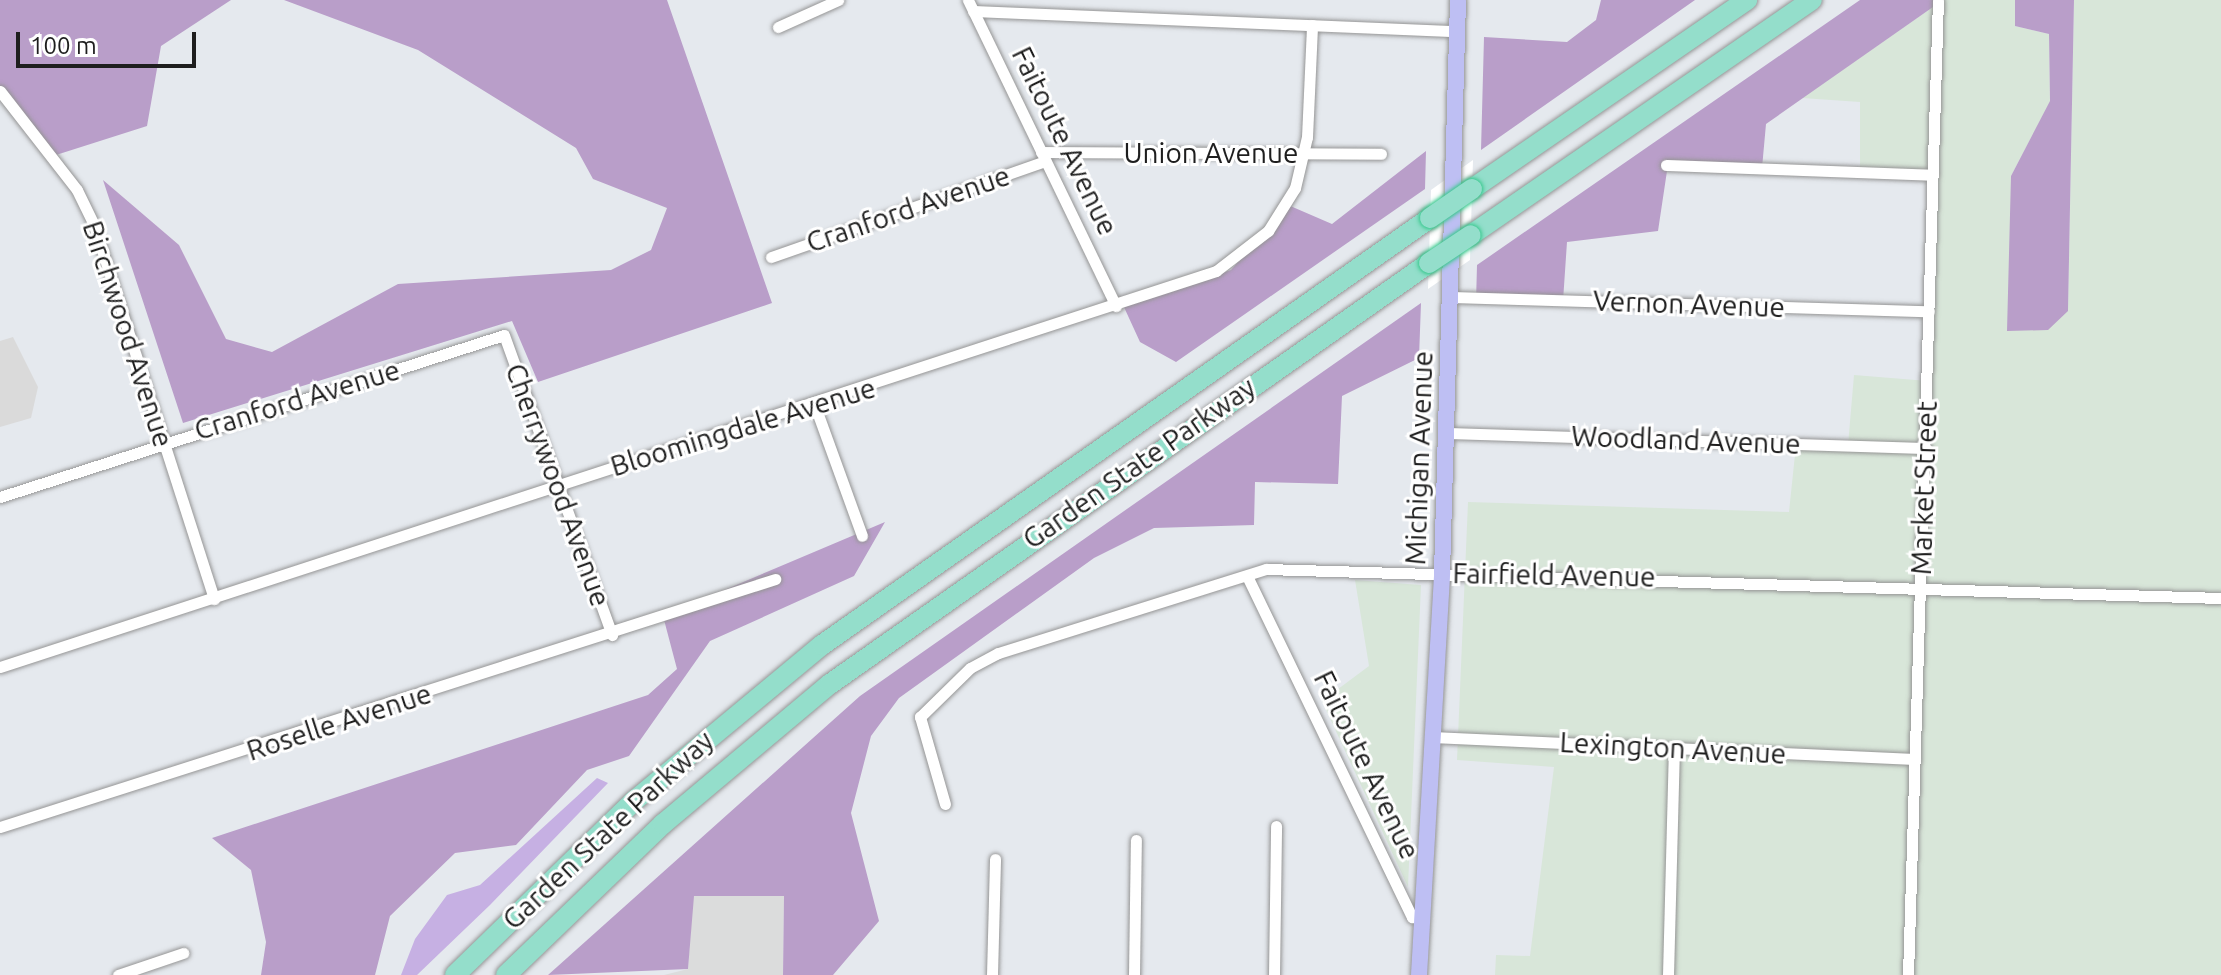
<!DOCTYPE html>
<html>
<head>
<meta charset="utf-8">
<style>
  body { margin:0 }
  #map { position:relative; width:2221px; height:975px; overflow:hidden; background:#e5e9ee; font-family:Ubuntu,sans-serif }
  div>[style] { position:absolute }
  .residential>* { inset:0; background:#dbdcdc }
  .industrial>* { inset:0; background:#d8e6d9 }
  .grass>* { inset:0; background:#c6b0e3 }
  .forest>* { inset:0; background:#b99ec9 }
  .parking>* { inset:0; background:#dadada }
  .pier>* { inset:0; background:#fff }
  .roads { filter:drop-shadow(0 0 2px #959595) drop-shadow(0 0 2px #959595) }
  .street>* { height:11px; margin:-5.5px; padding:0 5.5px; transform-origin:5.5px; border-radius:5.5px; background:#fff }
  .secondary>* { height:16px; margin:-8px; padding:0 8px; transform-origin:8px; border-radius:8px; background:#bebff3 }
  .highway>* { height:20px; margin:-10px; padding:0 10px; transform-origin:10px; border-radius:10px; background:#94decb }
  .bridges { filter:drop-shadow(0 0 2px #36c88c) drop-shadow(0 0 2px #36c88c) }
  .highway-bridge>* { height:20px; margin:-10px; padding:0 10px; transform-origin:10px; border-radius:10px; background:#94decb }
  span { translate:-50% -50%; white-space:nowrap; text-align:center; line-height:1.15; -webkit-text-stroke:6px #fff; paint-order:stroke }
  .street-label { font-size:28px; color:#1e1e1e }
  .scale { position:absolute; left:16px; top:32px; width:180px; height:36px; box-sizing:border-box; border:4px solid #1e1e1e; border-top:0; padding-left:10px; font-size:24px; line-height:28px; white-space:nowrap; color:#1e1e1e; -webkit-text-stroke:6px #fff; paint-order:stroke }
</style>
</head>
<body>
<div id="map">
  <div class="residential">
    <div style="clip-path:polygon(693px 896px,784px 896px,783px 975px,664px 975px,688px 969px)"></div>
  </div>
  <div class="industrial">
    <div style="clip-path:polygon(1943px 0,2015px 0,2015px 26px,2049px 34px,2050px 102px,2011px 176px,2068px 311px,2074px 0,2221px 0,2221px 975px,1495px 975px,1496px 955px,1530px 956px,1554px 767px,1457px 760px,1468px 502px,1789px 512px,1796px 445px,1848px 445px,1854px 375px,1928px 381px,1935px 175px,1860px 173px,1860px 102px,1802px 98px)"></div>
    <div style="clip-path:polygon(1355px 580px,1421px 585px,1408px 887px,1322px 701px,1369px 666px)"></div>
  </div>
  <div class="grass">
    <div style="clip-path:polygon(597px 778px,608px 783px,490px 905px,417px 975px,401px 975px,415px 939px,447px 895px,480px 885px)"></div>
  </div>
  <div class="forest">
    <div style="clip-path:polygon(0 0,231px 0,161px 46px,147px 126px,56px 155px,0 98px)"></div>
    <div style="clip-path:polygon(284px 0,667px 0,772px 303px,538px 382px,512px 321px,183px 423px,103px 180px,179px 245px,226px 339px,272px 352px,398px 284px,611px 270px,651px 250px,667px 208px,593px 179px,576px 148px,418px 50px)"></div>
    <div style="clip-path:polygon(1601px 0,1695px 0,1481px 150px,1484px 37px,1567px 42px,1596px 20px)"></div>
    <div style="clip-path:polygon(1860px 0,1943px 0,1766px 124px,1762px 168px,1667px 171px,1658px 231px,1567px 242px,1563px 301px,1476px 302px,1477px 265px)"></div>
    <div style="clip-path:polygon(2015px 0,2074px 0,2068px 311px,2048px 330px,2007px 331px,2011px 176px,2050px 101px,2049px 34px,2015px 26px)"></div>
    <div style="clip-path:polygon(1426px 151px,1425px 189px,1176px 362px,1140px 342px,1123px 305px,1231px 270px,1288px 205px,1332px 224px)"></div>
    <div style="clip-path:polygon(1421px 303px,1419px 358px,1342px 396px,1338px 484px,1255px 482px,1254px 525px,1154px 528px,1094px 558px,899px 698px,871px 736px,851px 813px,879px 921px,833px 975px,783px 975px,784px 896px,694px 896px,688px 969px,548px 975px,860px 696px)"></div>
    <div style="clip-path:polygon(885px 522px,854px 576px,710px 641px,629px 756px,587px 770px,516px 845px,455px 853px,390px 916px,375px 975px,261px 975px,266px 942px,251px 870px,212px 838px,648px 695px,677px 669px,663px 616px)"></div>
  </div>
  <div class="parking">
    <div style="clip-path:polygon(13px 337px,38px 387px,31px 418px,0 427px,0 341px)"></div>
  </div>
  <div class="pier">
    <div style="clip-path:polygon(1473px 160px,1470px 260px,1428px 289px,1431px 190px)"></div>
  </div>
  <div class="roads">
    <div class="street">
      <div style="left:968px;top:0;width:340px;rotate:64.2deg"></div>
      <div style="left:973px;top:11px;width:484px;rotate:2.4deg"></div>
      <div style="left:778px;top:27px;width:66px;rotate:-24.2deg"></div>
      <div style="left:0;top:91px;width:125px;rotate:52.1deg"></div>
      <div style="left:77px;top:190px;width:39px;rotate:64deg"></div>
      <div style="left:94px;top:225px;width:393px;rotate:72.2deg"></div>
      <div style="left:1041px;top:152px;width:340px;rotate:0.3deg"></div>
      <div style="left:1666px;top:165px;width:267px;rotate:2.1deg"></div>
      <div style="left:771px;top:257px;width:290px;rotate:-19.3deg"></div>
      <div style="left:1449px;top:297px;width:480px;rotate:1.7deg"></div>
      <div style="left:815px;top:406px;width:138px;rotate:70.1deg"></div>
      <div style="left:1446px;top:433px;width:480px;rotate:1.8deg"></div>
      <div style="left:0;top:497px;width:529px;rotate:-17.82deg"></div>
      <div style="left:504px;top:335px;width:319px;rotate:70.2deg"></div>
      <div style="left:1247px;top:576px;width:379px;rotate:64.2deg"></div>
      <div style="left:1412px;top:917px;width:8px"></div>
      <div style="left:0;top:667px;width:1279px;rotate:-18.04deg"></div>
      <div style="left:1216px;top:271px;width:66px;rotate:-37.6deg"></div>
      <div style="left:1268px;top:231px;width:51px;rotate:-57.9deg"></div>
      <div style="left:1295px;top:188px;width:52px;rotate:-76.8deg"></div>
      <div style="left:1307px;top:137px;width:112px;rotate:-87.4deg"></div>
      <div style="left:1432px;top:737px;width:483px;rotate:2.6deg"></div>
      <div style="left:945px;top:804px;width:91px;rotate:-106deg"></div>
      <div style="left:920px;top:717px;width:70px;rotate:-44.4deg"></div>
      <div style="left:970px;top:668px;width:32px;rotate:-28deg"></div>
      <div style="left:998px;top:653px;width:281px;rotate:-17.4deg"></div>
      <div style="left:1266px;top:569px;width:955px;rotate:1.74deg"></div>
      <div style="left:0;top:827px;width:814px;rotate:-17.74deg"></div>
      <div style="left:118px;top:975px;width:69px;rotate:-18.7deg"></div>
      <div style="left:992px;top:975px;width:116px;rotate:-88.5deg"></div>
      <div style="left:1134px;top:975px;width:135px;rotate:-89.2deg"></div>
      <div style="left:1274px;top:975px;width:149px;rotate:-89.2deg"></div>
      <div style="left:1668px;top:975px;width:227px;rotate:-88.5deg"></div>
      <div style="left:1908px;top:975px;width:975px;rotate:-88.24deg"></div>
    </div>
    <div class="secondary">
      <div style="left:1419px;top:975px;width:403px;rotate:-86.7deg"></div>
      <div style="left:1442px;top:573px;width:573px;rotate:-88.4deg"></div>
    </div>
    <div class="highway">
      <div style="left:1472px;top:189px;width:334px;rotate:-34.5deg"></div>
      <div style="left:1471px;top:235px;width:414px;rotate:-34.6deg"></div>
      <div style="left:455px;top:975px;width:250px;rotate:-44.2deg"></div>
      <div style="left:634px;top:801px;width:244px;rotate:-39.7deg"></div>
      <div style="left:822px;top:645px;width:743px;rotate:-35.08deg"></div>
      <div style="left:506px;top:975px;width:218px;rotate:-43.9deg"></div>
      <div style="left:663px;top:824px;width:218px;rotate:-40deg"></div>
      <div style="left:830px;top:684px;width:732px;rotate:-35.1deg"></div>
    </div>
  </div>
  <div class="bridges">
    <div class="highway-bridge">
      <div style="left:1430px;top:218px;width:51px;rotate:-34.6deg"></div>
      <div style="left:1429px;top:263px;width:50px;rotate:-33.7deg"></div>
    </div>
  </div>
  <div class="street-label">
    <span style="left:1065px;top:141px;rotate:64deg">Faitoute Avenue</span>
    <span style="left:1211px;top:153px">Union Avenue</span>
    <span style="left:908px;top:209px;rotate:-19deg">Cranford Avenue</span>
    <span style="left:1689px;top:304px;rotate:2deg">Vernon Avenue</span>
    <span style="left:128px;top:334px;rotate:72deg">Birchwood Avenue</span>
    <span style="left:297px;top:400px;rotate:-17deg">Cranford Avenue</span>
    <span style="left:743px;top:427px;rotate:-17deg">Bloomingdale Avenue</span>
    <span style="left:1686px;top:440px;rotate:2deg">Woodland Avenue</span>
    <span style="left:1419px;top:458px;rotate:-88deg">Michigan Avenue</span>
    <span style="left:1139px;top:463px;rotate:-35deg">Garden State Parkway</span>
    <span style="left:558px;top:485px;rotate:70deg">Cherrywood Avenue</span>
    <span style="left:1924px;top:488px;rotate:-88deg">Market Street</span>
    <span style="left:1554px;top:575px;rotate:1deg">Fairfield Avenue</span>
    <span style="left:339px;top:722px;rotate:-18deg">Roselle Avenue</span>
    <span style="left:1673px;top:748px;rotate:3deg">Lexington Avenue</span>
    <span style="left:1367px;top:765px;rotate:64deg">Faitoute Avenue</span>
    <span style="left:608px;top:830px;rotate:-43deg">Garden State Parkway</span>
  </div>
  <div class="scale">100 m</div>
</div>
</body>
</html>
